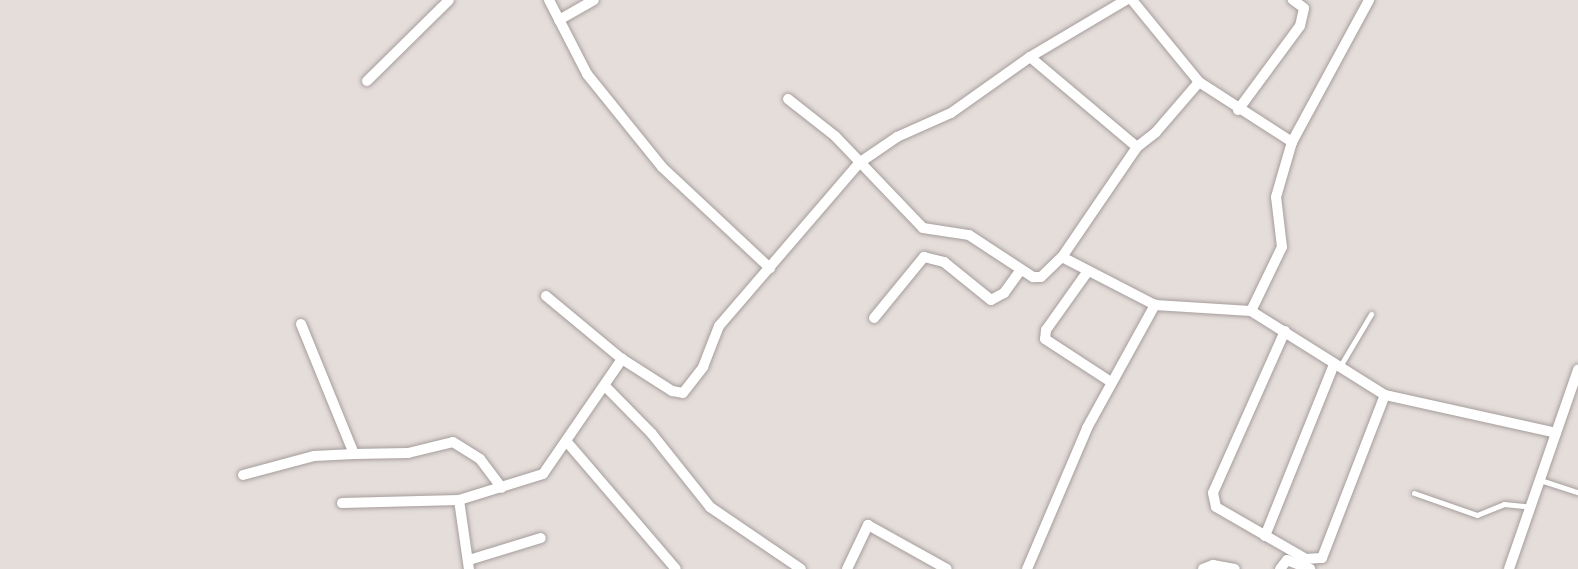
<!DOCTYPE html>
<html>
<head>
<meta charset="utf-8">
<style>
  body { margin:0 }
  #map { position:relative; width:1578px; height:569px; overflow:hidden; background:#e4ddda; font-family:"Nunito Sans",sans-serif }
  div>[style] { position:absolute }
  .roads { filter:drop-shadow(0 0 2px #a59d9b) drop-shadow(0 0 2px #a59d9b) }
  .lane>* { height:5px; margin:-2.5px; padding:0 2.5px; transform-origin:2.5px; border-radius:2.5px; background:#fff }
  .street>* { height:10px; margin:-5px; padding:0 5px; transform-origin:5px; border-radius:5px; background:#fff }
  span { translate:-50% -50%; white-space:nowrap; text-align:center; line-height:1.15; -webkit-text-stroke:7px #fff; paint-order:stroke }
</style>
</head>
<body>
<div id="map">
  <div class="roads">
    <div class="lane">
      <div style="left:1339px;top:368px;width:63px;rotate:-59.3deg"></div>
      <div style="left:1540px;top:480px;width:40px;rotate:18deg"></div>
      <div style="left:1414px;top:493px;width:67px;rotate:19.2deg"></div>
      <div style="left:1477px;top:515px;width:29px;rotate:-22deg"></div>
      <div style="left:1504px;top:504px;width:27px;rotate:6deg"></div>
    </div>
    <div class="street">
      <div style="left:549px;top:0;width:83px;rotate:62.8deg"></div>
      <div style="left:587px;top:74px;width:119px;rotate:51.1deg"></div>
      <div style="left:662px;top:167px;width:148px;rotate:43.1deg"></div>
      <div style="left:1132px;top:0;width:106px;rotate:50.7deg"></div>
      <div style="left:1199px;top:82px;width:111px;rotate:32.8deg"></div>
      <div style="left:559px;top:20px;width:40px;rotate:-29.7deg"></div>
      <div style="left:1030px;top:57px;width:140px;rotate:40.1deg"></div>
      <div style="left:367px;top:81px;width:115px;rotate:-44.6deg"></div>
      <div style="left:788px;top:99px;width:60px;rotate:38.2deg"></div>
      <div style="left:835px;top:136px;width:127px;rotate:46.3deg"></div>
      <div style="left:923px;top:228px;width:47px;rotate:8.7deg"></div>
      <div style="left:969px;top:235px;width:77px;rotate:33.3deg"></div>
      <div style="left:1033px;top:277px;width:8px"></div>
      <div style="left:1041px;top:277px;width:29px;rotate:-44deg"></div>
      <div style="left:1062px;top:257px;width:105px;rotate:27.3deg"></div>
      <div style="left:1155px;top:305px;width:96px;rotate:3.6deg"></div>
      <div style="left:1251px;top:311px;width:158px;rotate:32.1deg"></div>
      <div style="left:1385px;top:395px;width:175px;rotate:12.5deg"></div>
      <div style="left:1238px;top:110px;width:104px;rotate:-53.6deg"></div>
      <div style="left:1300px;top:26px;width:18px;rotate:-77deg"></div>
      <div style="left:1304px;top:8px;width:14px;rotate:-144deg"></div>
      <div style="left:1062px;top:257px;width:133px;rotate:-55.7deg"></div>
      <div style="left:1137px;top:147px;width:24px;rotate:-38deg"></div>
      <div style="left:1156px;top:132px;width:66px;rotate:-49.3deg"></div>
      <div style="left:1088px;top:271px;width:72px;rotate:125.4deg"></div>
      <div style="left:1046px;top:330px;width:9px;rotate:96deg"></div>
      <div style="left:1045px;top:339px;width:79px;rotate:33.1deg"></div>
      <div style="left:546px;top:296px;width:99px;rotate:39.7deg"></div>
      <div style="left:1251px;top:311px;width:71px;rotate:-64.2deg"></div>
      <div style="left:1282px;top:247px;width:50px;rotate:-96.8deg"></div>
      <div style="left:1276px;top:197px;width:57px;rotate:-73.8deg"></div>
      <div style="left:1292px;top:142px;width:162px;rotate:-61.5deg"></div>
      <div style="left:874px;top:318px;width:79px;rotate:-50.7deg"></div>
      <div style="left:924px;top:257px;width:21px;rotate:14deg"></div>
      <div style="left:944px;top:262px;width:60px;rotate:39deg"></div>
      <div style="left:991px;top:300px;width:15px;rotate:-28deg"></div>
      <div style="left:1004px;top:293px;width:29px;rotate:-54deg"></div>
      <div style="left:301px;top:324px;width:140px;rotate:67.8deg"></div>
      <div style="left:354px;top:454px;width:54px;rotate:-1.1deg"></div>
      <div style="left:408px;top:453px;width:46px;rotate:-13.7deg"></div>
      <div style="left:453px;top:442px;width:32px;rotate:32deg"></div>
      <div style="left:480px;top:459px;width:36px;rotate:53deg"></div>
      <div style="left:1285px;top:331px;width:177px;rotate:114deg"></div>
      <div style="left:1213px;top:493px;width:14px;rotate:78deg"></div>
      <div style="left:1216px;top:507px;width:104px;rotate:30deg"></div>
      <div style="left:1306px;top:559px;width:16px;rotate:-4deg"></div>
      <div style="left:1322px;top:558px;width:175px;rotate:-68.9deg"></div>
      <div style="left:605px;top:386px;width:67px;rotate:45.6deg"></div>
      <div style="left:652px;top:434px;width:93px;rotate:51.5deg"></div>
      <div style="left:710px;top:507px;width:110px;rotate:34.3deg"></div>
      <div style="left:567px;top:442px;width:167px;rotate:49.4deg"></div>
      <div style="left:243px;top:475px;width:73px;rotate:-15deg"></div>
      <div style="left:314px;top:456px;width:40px;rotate:-2.9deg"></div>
      <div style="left:459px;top:500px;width:70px;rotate:81.8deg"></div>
      <div style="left:342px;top:503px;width:117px;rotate:-1.5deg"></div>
      <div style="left:459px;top:500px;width:88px;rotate:-17.2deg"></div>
      <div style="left:543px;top:474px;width:140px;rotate:-55.5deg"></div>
      <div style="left:622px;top:359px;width:59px;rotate:32.6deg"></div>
      <div style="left:672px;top:391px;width:11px;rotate:10deg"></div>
      <div style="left:683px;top:393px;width:33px;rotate:-52deg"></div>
      <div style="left:703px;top:367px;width:44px;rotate:-68.7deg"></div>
      <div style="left:719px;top:326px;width:215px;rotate:-49.3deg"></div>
      <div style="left:859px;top:163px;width:46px;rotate:-34.4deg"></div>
      <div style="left:897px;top:137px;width:59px;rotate:-24deg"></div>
      <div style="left:951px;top:113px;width:97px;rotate:-35.3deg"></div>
      <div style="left:1030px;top:57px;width:112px;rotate:-30.7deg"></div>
      <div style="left:1265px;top:536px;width:185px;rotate:-68.1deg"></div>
      <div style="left:469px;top:560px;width:75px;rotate:-17deg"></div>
      <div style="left:847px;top:569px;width:49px;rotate:-64.5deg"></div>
      <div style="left:868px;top:525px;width:90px;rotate:29.1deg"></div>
      <div style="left:1027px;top:569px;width:153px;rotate:-66.9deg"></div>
      <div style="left:1087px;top:428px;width:141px;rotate:-61.1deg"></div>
      <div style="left:1203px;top:569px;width:11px;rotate:-22deg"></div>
      <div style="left:1213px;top:565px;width:22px;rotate:10deg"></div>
      <div style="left:1280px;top:569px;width:11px;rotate:-52deg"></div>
      <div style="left:1287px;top:560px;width:25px;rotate:21deg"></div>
      <div style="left:1509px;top:569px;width:211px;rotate:-70.9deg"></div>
    </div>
  </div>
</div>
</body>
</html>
